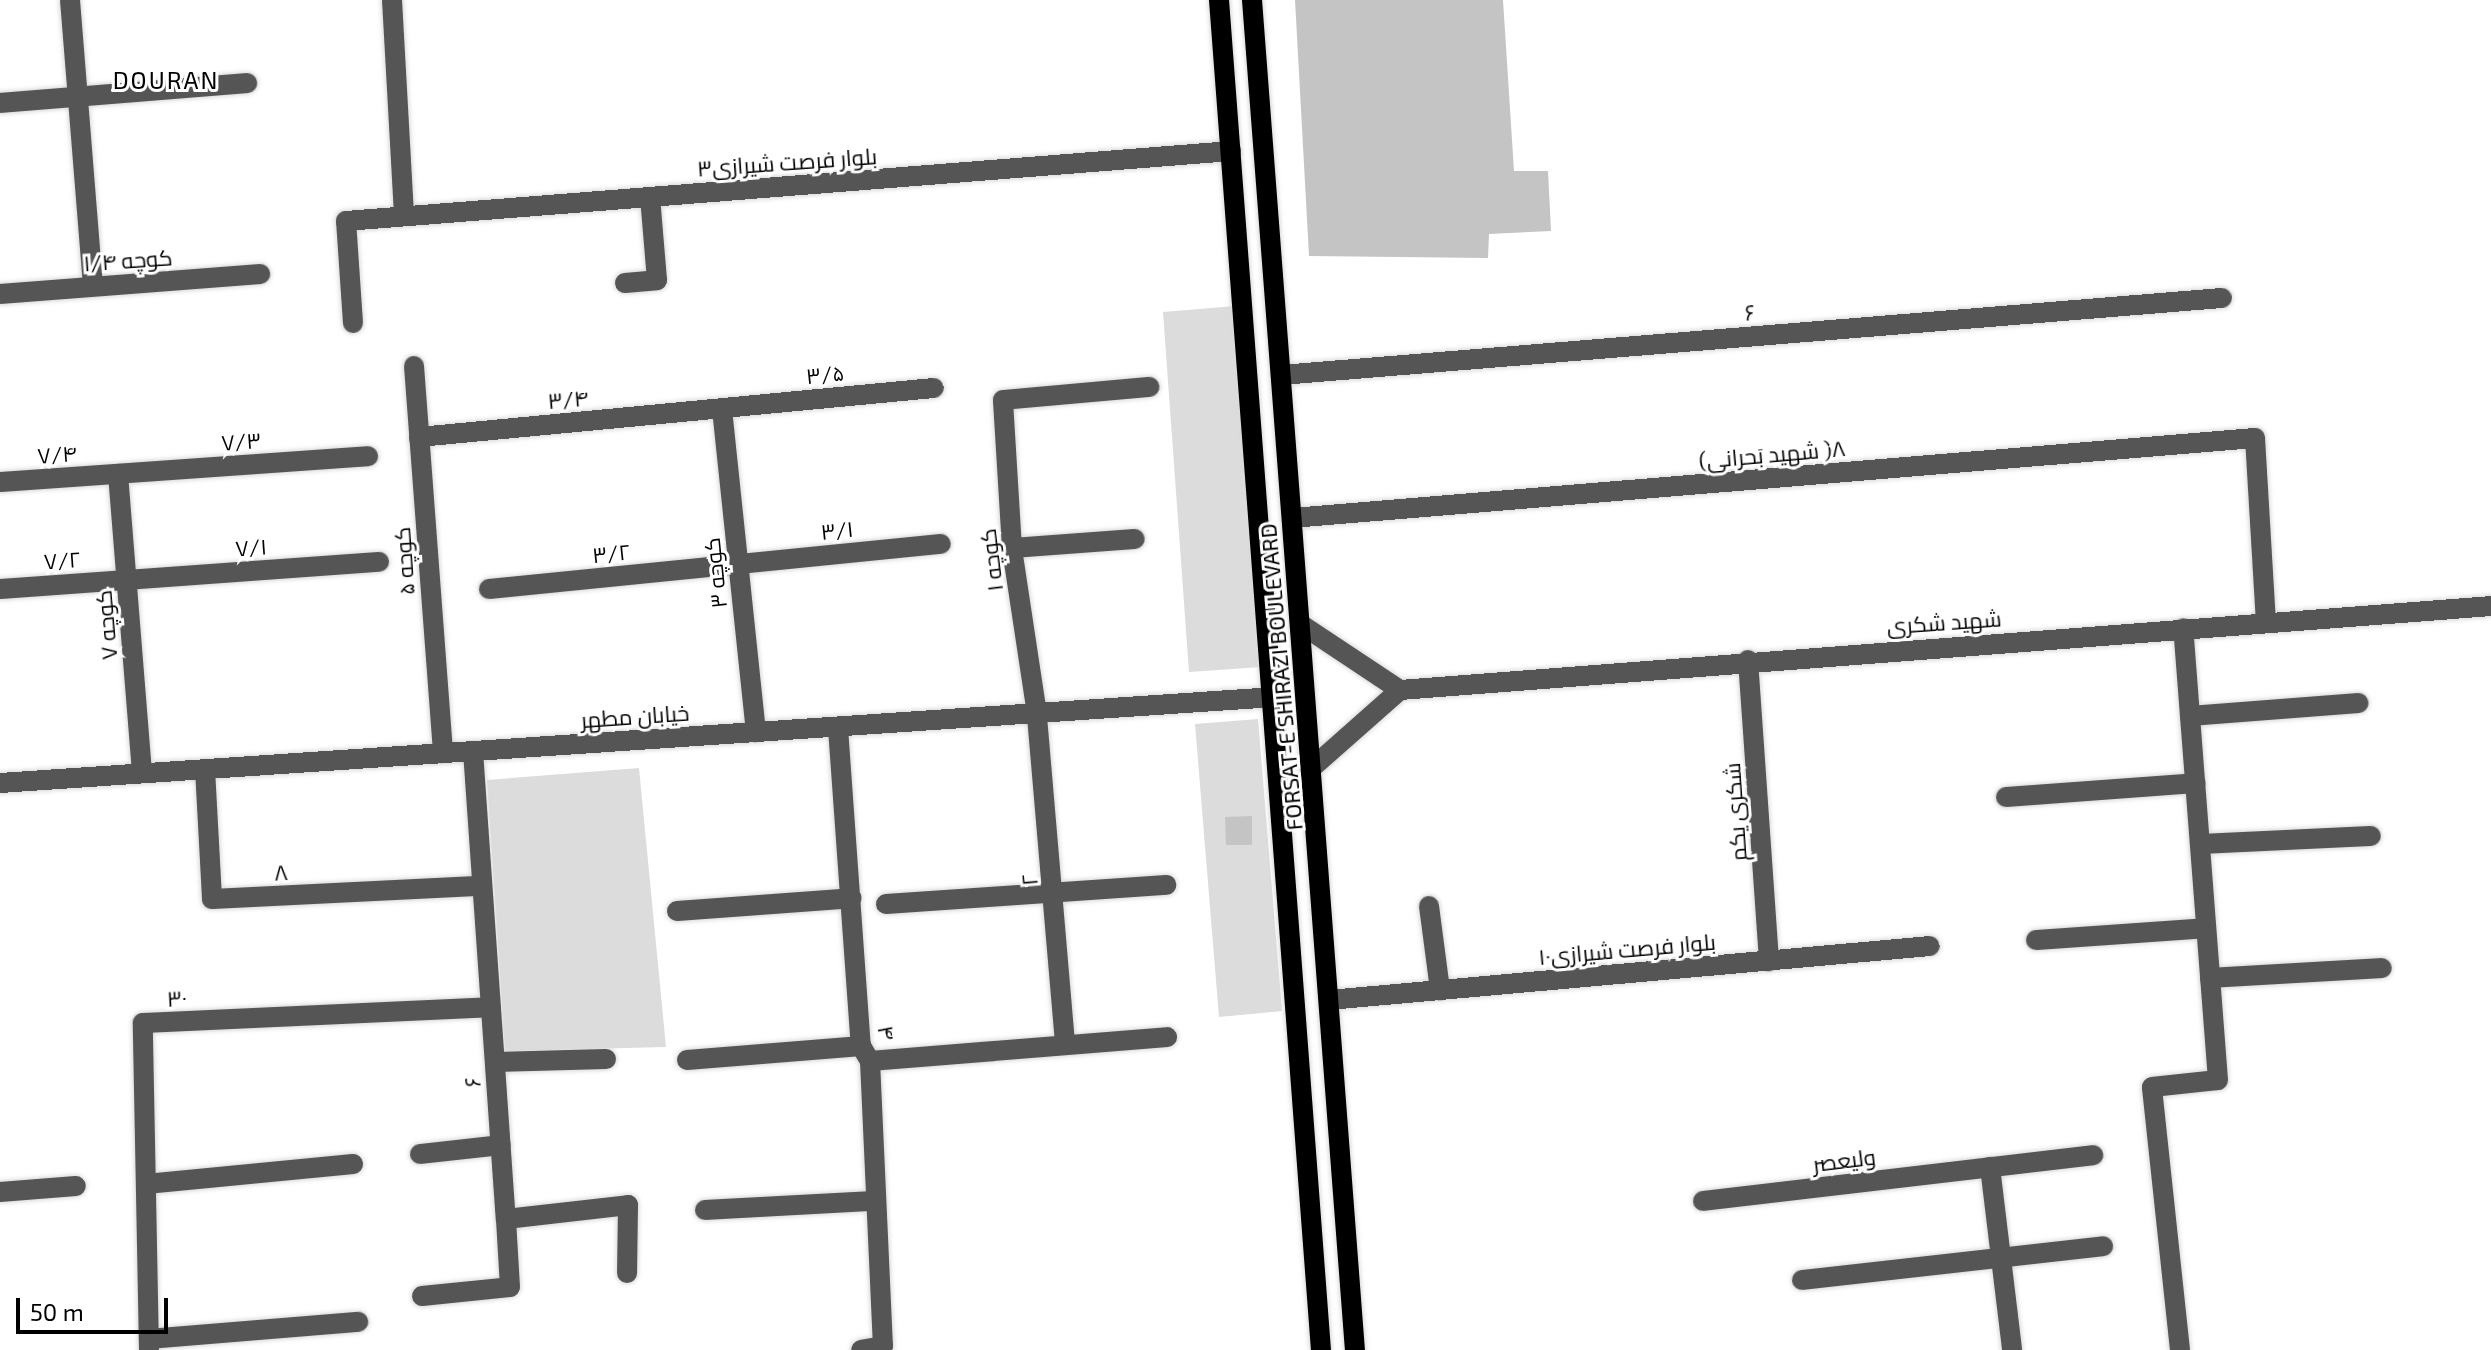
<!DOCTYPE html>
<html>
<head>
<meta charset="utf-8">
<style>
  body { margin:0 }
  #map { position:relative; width:2491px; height:1350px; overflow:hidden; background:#fff; font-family:"Exo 2",Cairo,sans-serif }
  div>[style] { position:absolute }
  .green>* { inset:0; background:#dcdcdc }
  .building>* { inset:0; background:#c4c4c4 }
  .roads { filter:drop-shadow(0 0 2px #dbdbdb) drop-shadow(0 0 2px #dbdbdb) }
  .minor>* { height:20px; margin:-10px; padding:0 10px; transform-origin:10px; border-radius:10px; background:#555 }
  .major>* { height:20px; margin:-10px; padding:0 10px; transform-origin:10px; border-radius:10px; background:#000 }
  span { translate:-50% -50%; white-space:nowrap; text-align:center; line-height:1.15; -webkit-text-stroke:6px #fff; paint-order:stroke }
  .street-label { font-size:22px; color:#000 }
  .neighbourhood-label { font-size:24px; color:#000; letter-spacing:2px }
  .scale { position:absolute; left:16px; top:1298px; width:152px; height:36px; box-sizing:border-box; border:4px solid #000; border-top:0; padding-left:10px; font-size:24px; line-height:28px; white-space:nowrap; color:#000; -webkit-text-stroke:6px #fff; paint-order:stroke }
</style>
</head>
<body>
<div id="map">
  <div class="green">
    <div style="clip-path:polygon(1235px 306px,1261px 667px,1189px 672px,1163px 312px)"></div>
    <div style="clip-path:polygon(1258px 719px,1282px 1011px,1219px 1017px,1195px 724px)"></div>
    <div style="clip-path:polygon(639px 768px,666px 1047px,505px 1051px,487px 780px)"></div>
  </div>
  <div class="building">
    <div style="clip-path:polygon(1295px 0,1503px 0,1514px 171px,1548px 171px,1551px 231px,1489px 234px,1488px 258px,1309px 256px)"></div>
    <div style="clip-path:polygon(1252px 816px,1252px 845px,1226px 845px,1225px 817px)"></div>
  </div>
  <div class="roads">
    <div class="minor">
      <div style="left:70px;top:0;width:287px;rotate:85.4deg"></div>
      <div style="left:392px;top:0;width:216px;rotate:86.8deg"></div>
      <div style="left:0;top:103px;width:248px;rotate:-4.6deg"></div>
      <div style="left:625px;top:283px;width:32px;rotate:-5deg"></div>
      <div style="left:657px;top:280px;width:83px;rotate:-94.8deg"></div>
      <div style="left:0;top:294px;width:261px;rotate:-4.4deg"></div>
      <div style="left:353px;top:323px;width:102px;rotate:-93.9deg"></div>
      <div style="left:346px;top:221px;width:888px;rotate:-4.52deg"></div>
      <div style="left:414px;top:366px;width:388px;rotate:85.7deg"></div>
      <div style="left:1281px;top:375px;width:944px;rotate:-4.68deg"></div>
      <div style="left:722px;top:409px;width:325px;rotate:84deg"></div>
      <div style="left:419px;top:437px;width:517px;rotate:-5.44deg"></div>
      <div style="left:118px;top:474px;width:300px;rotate:85.4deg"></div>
      <div style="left:0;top:482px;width:369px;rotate:-4deg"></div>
      <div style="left:1292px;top:518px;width:966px;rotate:-4.75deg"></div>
      <div style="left:2255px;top:438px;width:184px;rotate:86.6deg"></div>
      <div style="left:1012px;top:548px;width:123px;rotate:-4.2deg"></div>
      <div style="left:0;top:589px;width:380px;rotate:-4.1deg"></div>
      <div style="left:489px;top:589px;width:454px;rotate:-5.7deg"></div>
      <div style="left:1302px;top:625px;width:118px;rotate:33.6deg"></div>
      <div style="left:1748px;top:660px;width:302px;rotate:86deg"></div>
      <div style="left:1400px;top:690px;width:1094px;rotate:-4.4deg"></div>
      <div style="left:2190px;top:716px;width:169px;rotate:-4.4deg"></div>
      <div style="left:838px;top:728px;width:319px;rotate:85.9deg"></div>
      <div style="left:861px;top:1046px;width:17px;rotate:59deg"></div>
      <div style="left:870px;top:1061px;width:285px;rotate:87.4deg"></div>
      <div style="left:883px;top:1346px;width:22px;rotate:170deg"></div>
      <div style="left:473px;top:751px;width:469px;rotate:86deg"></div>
      <div style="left:506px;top:1219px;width:123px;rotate:-6.5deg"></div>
      <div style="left:628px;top:1205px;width:68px;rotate:90.8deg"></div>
      <div style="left:1314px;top:766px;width:115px;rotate:-41.5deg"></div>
      <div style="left:205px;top:769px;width:130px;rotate:86.9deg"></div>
      <div style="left:212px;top:899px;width:270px;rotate:-2.8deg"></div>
      <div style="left:0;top:783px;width:1277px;rotate:-3.86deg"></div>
      <div style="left:2006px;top:797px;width:190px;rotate:-4.2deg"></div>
      <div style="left:2200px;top:844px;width:171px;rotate:-2.7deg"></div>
      <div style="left:886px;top:904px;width:281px;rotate:-3.9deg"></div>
      <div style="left:1429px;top:906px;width:85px;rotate:82.5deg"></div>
      <div style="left:677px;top:911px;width:175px;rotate:-4.2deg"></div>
      <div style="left:2036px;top:940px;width:170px;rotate:-4deg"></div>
      <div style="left:2210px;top:978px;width:172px;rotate:-3.3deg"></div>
      <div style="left:1329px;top:1000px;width:603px;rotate:-5.13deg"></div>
      <div style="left:1065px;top:1043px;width:330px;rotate:-94.9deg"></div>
      <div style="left:1037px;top:714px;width:168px;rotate:-98.6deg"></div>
      <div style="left:1012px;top:548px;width:148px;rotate:-93.5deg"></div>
      <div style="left:1003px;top:400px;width:147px;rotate:-5.1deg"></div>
      <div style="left:687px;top:1060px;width:175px;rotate:-4.6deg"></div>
      <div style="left:870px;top:1061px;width:298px;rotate:-4.6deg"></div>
      <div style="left:495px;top:1062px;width:111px;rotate:-1.5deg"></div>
      <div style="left:420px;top:1154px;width:81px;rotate:-6.3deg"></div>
      <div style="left:1990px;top:1167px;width:184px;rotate:83.1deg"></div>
      <div style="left:146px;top:1184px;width:208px;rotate:-5.5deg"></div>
      <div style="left:0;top:1192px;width:76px;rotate:-4.5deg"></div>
      <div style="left:1703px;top:1201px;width:393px;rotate:-6.7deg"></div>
      <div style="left:705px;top:1210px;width:168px;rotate:-3.1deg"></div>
      <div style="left:1802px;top:1280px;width:303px;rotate:-6.4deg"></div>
      <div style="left:422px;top:1296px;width:88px;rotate:-5.8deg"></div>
      <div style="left:510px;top:1287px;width:68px;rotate:-93.4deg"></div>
      <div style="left:149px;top:1339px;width:210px;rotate:-4.7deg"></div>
      <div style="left:149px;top:1350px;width:327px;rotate:-91.1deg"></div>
      <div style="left:143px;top:1023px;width:348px;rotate:-2.6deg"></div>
      <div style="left:2180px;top:1350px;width:264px;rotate:-96.1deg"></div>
      <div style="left:2152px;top:1087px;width:66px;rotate:-6.1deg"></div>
      <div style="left:2218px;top:1080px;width:453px;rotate:-94.4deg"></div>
    </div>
    <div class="major">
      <div style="left:1219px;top:0;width:1354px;rotate:85.68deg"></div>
      <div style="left:1252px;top:0;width:1354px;rotate:85.64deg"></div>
    </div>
  </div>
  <div class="street-label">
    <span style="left:787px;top:162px;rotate:-4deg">۳بلوار فرصت شیرازی</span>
    <span style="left:128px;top:260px;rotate:-4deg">کوچه ۱/۴</span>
    <span style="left:1750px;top:312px;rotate:-5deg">۶</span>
    <span style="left:825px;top:374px;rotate:-6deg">۳/۵</span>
    <span style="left:568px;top:399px;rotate:-5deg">۳/۴</span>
    <span style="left:241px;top:441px;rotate:-4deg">۷/۳</span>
    <span style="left:57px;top:454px;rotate:-4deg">۷/۴</span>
    <span style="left:1772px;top:454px;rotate:-5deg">(شهید بَحرانی )۸</span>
    <span style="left:837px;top:530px;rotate:-6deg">۳/۱</span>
    <span style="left:251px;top:547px;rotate:-4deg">۷/۱</span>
    <span style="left:611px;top:553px;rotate:-6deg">۳/۲</span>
    <span style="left:62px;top:560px;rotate:-4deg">۷/۲</span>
    <span style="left:991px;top:560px;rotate:-97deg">کوچه ۱</span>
    <span style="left:404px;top:561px;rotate:-94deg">کوچه ۵</span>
    <span style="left:715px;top:573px;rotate:-96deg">کوچه ۳</span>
    <span style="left:1944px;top:622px;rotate:-4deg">شهید شکری</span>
    <span style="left:106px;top:625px;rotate:-95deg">کوچه ۷</span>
    <span style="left:1281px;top:677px;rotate:-95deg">FORSAT-E SHIRAZI BOULEVARD</span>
    <span style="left:635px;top:716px;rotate:-4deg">خیابان مطهر</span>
    <span style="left:1735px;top:812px;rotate:-94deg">شکری یکم</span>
    <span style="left:281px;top:872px;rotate:-3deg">۸</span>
    <span style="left:1029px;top:880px;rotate:-95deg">۲</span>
    <span style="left:1627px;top:949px;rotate:-5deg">بلوار فرصت شیرازی۱۰</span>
    <span style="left:177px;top:998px;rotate:-3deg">۳۰</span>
    <span style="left:887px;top:1033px;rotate:79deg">۴</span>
    <span style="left:472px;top:1082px;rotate:-94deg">۶</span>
    <span style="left:1844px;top:1160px;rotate:-7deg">ولیعصر</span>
  </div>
  <div class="neighbourhood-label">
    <span style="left:166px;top:80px">DOURAN</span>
  </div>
  <div class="scale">50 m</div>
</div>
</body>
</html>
